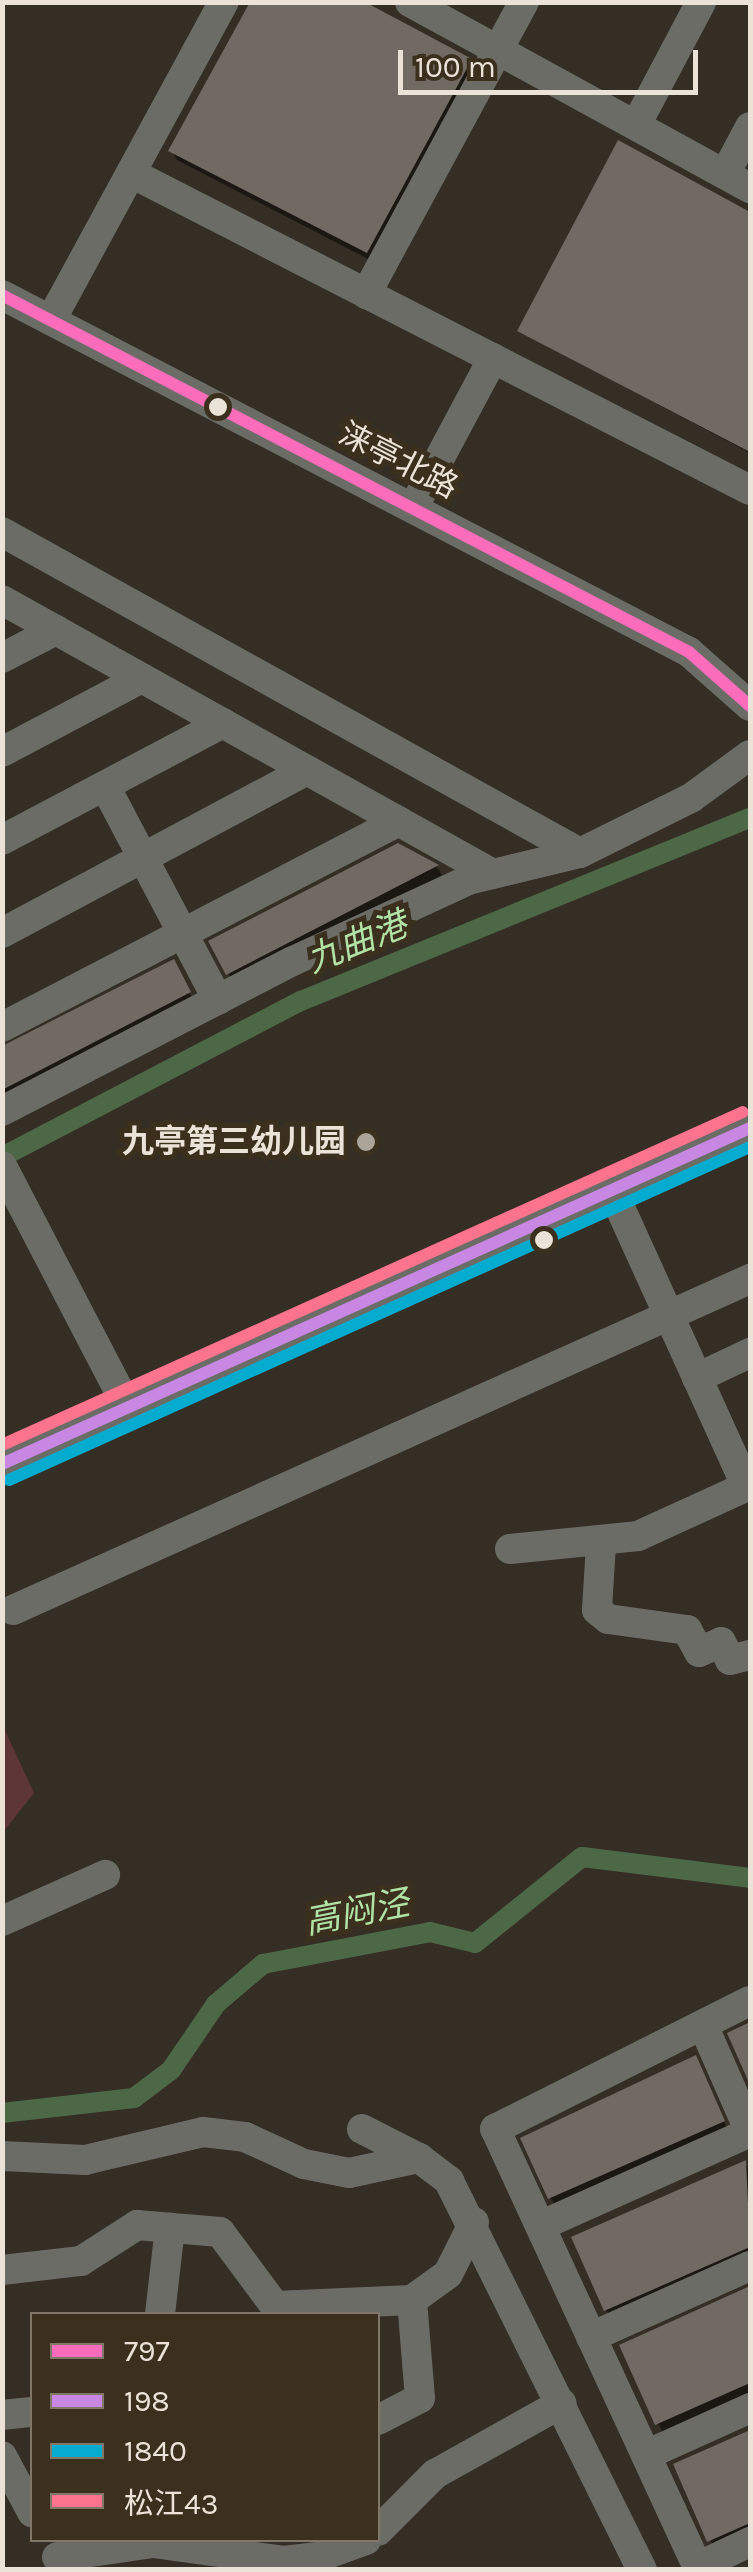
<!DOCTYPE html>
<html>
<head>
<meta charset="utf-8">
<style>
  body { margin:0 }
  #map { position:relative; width:753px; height:2572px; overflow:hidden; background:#342e24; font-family:Karla,"Noto Sans SC",sans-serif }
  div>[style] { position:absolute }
  .green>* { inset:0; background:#5e3637 }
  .shadow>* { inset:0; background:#0007 }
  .canal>* { height:20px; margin:-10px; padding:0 10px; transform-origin:10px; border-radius:10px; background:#4d6847 }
  .building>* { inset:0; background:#716a63 }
  .minor>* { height:30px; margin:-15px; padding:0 15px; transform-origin:15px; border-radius:15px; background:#6c6c67 }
  .bus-1>* { height:12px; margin:-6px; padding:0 6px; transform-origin:6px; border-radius:6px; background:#fb6dba }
  .bus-2>* { height:12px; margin:-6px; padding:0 6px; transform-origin:6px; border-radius:6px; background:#c787e3 }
  .bus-3>* { height:12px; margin:-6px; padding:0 6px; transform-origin:6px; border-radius:6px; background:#06acd0 }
  .bus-4>* { height:12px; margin:-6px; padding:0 6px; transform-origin:6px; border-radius:6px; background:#fc738d }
  .dots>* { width:28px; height:28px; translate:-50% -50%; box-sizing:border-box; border:5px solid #3b2f1d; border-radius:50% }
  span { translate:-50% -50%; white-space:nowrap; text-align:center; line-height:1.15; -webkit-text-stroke:10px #3b2f1d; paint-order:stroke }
  .street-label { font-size:32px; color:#ebe3d8 }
  .poi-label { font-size:32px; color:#ebe3d8; font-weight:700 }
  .right { translate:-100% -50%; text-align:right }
  .water-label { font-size:35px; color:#b1e3a7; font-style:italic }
  .frame { position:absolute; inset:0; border:5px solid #ebe3d8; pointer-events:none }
  .legend { position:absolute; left:30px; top:2312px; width:350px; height:230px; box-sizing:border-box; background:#3b2f1d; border:2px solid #817768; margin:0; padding:12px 18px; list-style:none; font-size:30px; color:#ebe3d8 }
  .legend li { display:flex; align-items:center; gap:20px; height:50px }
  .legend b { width:50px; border:2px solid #817768 }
  .scale { position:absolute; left:398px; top:50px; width:300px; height:45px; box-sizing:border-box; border:5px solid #ebe3d8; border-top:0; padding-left:12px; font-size:30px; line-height:35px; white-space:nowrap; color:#ebe3d8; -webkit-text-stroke:8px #3b2f1d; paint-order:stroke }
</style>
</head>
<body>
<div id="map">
  <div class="green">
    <div style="clip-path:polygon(3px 1726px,34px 1793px,3px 1832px)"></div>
  </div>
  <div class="shadow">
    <div style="clip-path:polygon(470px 61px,475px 71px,372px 261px,177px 160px,171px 150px)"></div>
    <div style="clip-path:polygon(619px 143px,750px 215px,750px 453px,519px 331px)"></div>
    <div style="clip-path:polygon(398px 845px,437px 867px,447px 884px,238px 991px,212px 942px)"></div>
    <div style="clip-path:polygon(173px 962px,199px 1011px,2px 1099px,2px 1046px)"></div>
    <div style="clip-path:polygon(702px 2072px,730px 2135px,558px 2211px,550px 2197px)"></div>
    <div style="clip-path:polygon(745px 2163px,750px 2173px,750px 2262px,614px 2323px,606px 2310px)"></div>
    <div style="clip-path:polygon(750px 2289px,750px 2400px,665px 2438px,623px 2346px)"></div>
    <div style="clip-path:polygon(750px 2433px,750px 2540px,717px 2554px,676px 2466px)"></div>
  </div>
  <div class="canal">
    <div style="left:2px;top:1157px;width:337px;rotate:-27.6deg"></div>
    <div style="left:301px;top:1001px;width:485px;rotate:-22.2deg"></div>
    <div style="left:2px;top:2113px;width:133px;rotate:-6.5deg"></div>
    <div style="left:134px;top:2098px;width:46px;rotate:-37.1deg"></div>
    <div style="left:171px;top:2070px;width:80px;rotate:-55.7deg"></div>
    <div style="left:216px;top:2004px;width:62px;rotate:-40.4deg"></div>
    <div style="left:263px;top:1964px;width:170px;rotate:-10.8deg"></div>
    <div style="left:430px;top:1932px;width:46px;rotate:13.7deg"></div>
    <div style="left:475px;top:1943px;width:137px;rotate:-38.8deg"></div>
    <div style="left:582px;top:1857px;width:169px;rotate:7.1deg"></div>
  </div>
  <div class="building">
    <div style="clip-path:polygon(250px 2px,365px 2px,472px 59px,367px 253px,168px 151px)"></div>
    <div style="clip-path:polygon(618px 140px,750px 212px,750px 452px,517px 331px)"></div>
    <div style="clip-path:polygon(398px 843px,439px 865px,226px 975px,208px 941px)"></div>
    <div style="clip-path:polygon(174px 959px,191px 992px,2px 1090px,2px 1046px)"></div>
    <div style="clip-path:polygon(750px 2022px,750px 2085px,727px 2033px)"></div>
    <div style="clip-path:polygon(696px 2055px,725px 2121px,548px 2199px,520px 2138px)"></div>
    <div style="clip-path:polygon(746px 2160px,750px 2247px,604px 2311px,571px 2237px)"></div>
    <div style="clip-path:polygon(750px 2286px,750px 2383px,655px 2425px,619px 2345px)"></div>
    <div style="clip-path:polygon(750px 2430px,750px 2523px,707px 2542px,673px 2464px)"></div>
  </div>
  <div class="minor">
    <div style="left:410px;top:2px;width:388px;rotate:28.7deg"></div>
    <div style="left:636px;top:125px;width:139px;rotate:-62.1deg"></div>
    <div style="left:131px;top:173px;width:695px;rotate:27.12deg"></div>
    <div style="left:725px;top:174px;width:53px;rotate:-62deg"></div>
    <div style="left:366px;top:294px;width:332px;rotate:-61.6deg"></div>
    <div style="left:2px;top:295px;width:774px;rotate:27.46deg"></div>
    <div style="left:689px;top:652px;width:81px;rotate:41.5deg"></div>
    <div style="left:51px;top:320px;width:362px;rotate:-61.5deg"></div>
    <div style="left:413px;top:508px;width:170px;rotate:-61.9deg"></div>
    <div style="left:2px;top:532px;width:661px;rotate:29.05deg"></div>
    <div style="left:2px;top:600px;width:562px;rotate:29.16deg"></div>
    <div style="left:2px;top:658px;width:61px;rotate:-27.4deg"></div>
    <div style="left:2px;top:752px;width:158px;rotate:-27.9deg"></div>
    <div style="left:105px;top:786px;width:242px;rotate:62.2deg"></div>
    <div style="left:2px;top:840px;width:250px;rotate:-27.9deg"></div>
    <div style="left:2px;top:933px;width:346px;rotate:-28.1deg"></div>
    <div style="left:2px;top:1027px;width:447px;rotate:-27.4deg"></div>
    <div style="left:2px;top:1111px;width:327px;rotate:-27.3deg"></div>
    <div style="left:293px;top:961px;width:193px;rotate:-24.8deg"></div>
    <div style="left:468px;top:880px;width:115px;rotate:-13.6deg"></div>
    <div style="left:580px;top:853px;width:124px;rotate:-26.4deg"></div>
    <div style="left:691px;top:798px;width:73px;rotate:-36.1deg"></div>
    <div style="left:2px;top:1166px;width:273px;rotate:62.5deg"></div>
    <div style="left:612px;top:1190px;width:326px;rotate:65.6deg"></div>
    <div style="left:697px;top:1378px;width:59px;rotate:-25.3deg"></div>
    <div style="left:2px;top:1464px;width:820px;rotate:-24.19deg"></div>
    <div style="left:601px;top:1544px;width:66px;rotate:93.5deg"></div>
    <div style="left:597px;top:1610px;width:14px;rotate:39deg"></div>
    <div style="left:608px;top:1619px;width:80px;rotate:7.9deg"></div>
    <div style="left:687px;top:1630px;width:25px;rotate:61deg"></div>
    <div style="left:699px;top:1652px;width:24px;rotate:-24deg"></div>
    <div style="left:721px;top:1642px;width:20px;rotate:63deg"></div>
    <div style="left:730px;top:1660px;width:21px;rotate:-14deg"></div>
    <div style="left:510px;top:1549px;width:129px;rotate:-5.8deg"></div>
    <div style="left:638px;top:1536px;width:123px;rotate:-24.5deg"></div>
    <div style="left:13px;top:1610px;width:808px;rotate:-24.19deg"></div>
    <div style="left:2px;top:1921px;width:113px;rotate:-24.1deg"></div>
    <div style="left:703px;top:2025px;width:117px;rotate:66.3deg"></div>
    <div style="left:362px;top:2129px;width:64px;rotate:27deg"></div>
    <div style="left:419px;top:2158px;width:38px;rotate:37deg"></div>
    <div style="left:449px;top:2181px;width:434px;rotate:63.6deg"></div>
    <div style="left:2px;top:2156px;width:83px;rotate:2.8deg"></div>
    <div style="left:85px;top:2160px;width:121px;rotate:-13.3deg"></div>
    <div style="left:203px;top:2132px;width:42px;rotate:6.8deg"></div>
    <div style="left:245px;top:2137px;width:65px;rotate:24.6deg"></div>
    <div style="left:304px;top:2164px;width:46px;rotate:11.3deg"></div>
    <div style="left:349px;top:2173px;width:72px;rotate:-12.1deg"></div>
    <div style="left:540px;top:2226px;width:230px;rotate:-24.1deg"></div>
    <div style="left:2px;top:2270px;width:80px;rotate:-6.5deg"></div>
    <div style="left:81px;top:2261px;width:67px;rotate:-32.7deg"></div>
    <div style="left:137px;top:2225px;width:83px;rotate:4.8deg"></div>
    <div style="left:220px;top:2232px;width:92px;rotate:53.4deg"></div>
    <div style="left:275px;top:2306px;width:137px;rotate:-2.5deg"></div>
    <div style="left:412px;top:2300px;width:44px;rotate:-35.8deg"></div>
    <div style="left:448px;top:2274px;width:58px;rotate:-63.4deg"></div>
    <div style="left:160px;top:2314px;width:87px;rotate:-83.4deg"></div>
    <div style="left:591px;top:2337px;width:174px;rotate:-24.1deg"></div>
    <div style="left:2px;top:2415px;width:30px;rotate:-6deg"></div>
    <div style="left:378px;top:2420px;width:47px;rotate:-27.6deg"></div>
    <div style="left:420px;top:2398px;width:98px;rotate:-94.7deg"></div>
    <div style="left:646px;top:2455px;width:114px;rotate:-24.3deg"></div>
    <div style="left:2px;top:2456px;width:64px;rotate:61.8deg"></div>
    <div style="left:378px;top:2531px;width:81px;rotate:-45deg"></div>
    <div style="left:435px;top:2474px;width:145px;rotate:-29.2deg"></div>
    <div style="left:57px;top:2557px;width:97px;rotate:-8.3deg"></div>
    <div style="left:153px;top:2543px;width:132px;rotate:7.8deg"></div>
    <div style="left:284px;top:2561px;width:38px;rotate:-7deg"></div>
    <div style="left:322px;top:2556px;width:47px;rotate:-20deg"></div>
    <div style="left:697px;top:2567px;width:59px;rotate:-25.3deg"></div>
    <div style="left:699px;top:2570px;width:486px;rotate:-114.8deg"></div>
    <div style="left:495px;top:2129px;width:285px;rotate:-26.7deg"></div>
  </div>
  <div class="bus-1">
    <div style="left:2px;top:295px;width:774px;rotate:27.46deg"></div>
    <div style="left:689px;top:652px;width:81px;rotate:41.5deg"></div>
  </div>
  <div class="bus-2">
    <div style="left:2px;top:1464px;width:820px;rotate:-24.19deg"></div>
  </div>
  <div class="bus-3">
    <div style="left:9px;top:1480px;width:812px;rotate:-24.2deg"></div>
  </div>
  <div class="bus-4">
    <div style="left:2px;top:1445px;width:812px;rotate:-24.2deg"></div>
  </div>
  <div class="dots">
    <div style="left:218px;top:407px;background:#ebe3d8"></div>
    <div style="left:366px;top:1142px;background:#aba499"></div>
    <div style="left:544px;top:1240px;background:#ebe3d8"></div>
  </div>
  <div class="street-label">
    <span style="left:398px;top:461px;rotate:27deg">涞亭北路</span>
  </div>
  <div class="poi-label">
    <span class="right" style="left:346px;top:1142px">九亭第三幼儿园</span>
  </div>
  <div class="water-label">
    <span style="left:357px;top:943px;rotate:-22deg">九曲港</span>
    <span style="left:357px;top:1913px;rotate:-11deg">高闷泾</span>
  </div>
  <div class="frame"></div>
  <ul class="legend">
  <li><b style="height:12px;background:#fb6dba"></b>797</li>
  <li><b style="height:12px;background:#c787e3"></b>198</li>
  <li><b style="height:12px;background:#06acd0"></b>1840</li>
  <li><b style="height:12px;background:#fc738d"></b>松江43</li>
  </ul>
  <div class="scale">100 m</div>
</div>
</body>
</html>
